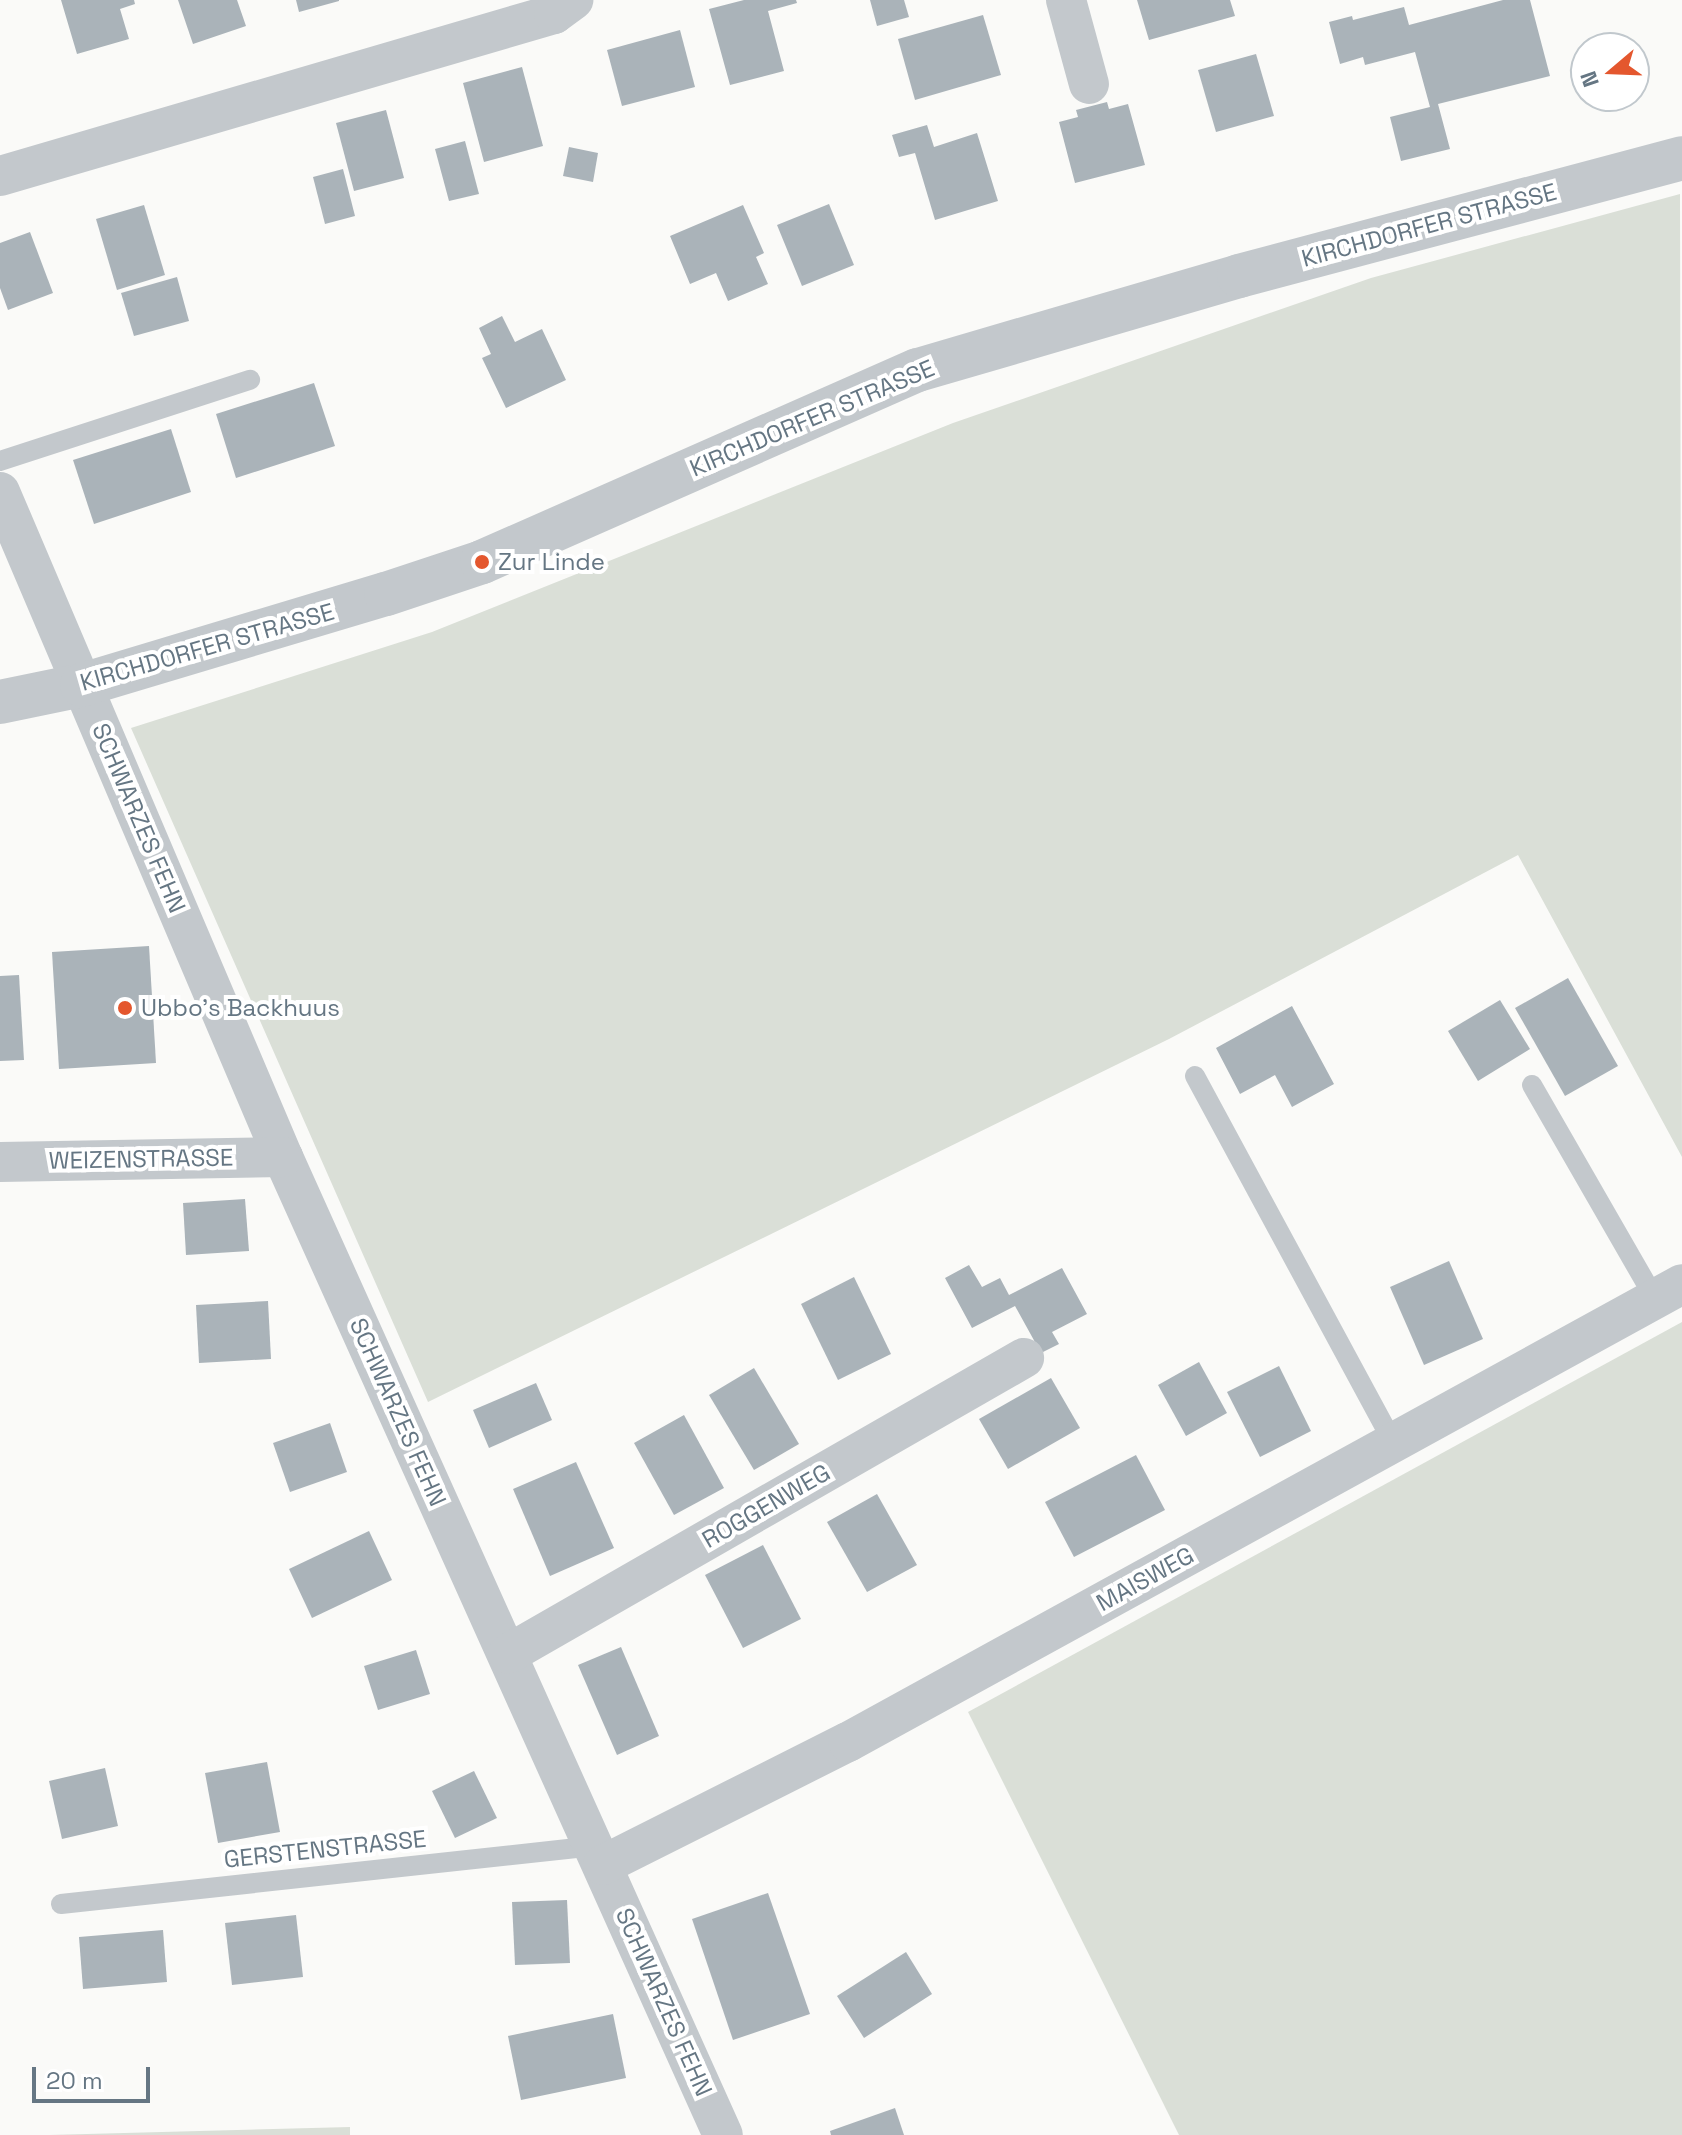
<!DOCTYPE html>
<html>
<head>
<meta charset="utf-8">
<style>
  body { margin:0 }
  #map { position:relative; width:1682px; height:2135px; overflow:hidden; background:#fafaf8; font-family:"Space Grotesk",sans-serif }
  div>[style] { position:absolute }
  .green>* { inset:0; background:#dadfd7 }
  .building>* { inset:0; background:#aab3b9 }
  .service>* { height:20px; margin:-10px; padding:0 10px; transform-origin:10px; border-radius:10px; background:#c3c8cc }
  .minor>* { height:40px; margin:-20px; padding:0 20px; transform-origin:20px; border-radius:20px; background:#c3c8cc }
  .tertiary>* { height:44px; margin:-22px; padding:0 22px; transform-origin:22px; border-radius:22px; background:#c3c8cc }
  .dots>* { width:22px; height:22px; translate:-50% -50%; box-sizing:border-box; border:4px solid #fff; border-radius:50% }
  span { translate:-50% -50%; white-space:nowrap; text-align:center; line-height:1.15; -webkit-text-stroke:8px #fff; paint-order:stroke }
  .street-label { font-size:24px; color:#657683 }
  .poi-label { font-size:24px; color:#657683 }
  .left { translate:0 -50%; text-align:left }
  .north { position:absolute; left:1570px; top:32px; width:80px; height:80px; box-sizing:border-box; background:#fff; border:2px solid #c1c8cd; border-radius:50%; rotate:251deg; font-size:22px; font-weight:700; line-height:32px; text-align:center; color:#657683 }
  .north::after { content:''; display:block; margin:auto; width:28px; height:36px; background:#e4572e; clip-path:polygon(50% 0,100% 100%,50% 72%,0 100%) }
  .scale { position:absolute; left:32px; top:2067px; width:118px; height:36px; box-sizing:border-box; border:4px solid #657683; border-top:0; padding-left:10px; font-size:24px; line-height:28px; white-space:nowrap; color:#657683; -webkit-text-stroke:6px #fff; paint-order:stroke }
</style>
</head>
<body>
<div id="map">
  <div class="green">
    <div style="clip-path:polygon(1680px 194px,1682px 1157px,1518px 855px,1169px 1039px,428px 1402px,131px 728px,432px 632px,953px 423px,1371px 278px)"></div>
    <div style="clip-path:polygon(1682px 1322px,1682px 2135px,1179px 2135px,968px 1712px)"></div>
    <div style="clip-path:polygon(350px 2127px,350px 2135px,49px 2135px)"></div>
  </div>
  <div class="building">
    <div style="clip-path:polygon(61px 0,134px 0,135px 4px,120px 9px,129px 39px,77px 54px)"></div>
    <div style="clip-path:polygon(178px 0,237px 0,246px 26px,193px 44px)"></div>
    <div style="clip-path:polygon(296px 0,339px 0,339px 1px,299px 12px)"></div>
    <div style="clip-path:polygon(744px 0,796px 0,797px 3px,768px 11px,784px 71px,730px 85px,709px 9px)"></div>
    <div style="clip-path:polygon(870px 0,904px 0,909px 17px,877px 26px)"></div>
    <div style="clip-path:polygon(1137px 0,1230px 0,1235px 16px,1149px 40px)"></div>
    <div style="clip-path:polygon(1503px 0,1530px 0,1550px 76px,1438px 104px,1450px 149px,1401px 161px,1390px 117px,1430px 107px,1415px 52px,1365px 65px,1363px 57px,1340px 64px,1329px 22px,1352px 16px,1353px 20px,1404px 7px,1409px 25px)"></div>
    <div style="clip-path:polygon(983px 15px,1001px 75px,915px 100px,898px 39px)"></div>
    <div style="clip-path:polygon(680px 30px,695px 87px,622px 106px,607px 50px)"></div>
    <div style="clip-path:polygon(1256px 54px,1274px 116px,1216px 132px,1198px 70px)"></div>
    <div style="clip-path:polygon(522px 67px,543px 146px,484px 162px,463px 83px)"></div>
    <div style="clip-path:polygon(1107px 102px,1109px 109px,1128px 104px,1145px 165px,1075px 183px,1059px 122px,1078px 117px,1076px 110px)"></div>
    <div style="clip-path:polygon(386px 110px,404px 178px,354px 191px,336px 123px)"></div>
    <div style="clip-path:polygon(927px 125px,934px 147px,977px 133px,998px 201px,935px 220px,915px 153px,899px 157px,892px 135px)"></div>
    <div style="clip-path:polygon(465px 141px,479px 194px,449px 201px,435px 149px)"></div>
    <div style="clip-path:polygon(569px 147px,598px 153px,593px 182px,563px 176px)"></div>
    <div style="clip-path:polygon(343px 169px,355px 216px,325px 224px,313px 177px)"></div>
    <div style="clip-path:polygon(829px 204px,854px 265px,802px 286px,777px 225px)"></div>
    <div style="clip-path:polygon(144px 205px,165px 275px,117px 290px,96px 219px)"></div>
    <div style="clip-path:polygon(743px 205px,764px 253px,756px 257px,768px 284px,728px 301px,716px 273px,690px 284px,670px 236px)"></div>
    <div style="clip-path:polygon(30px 232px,53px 293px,8px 310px,0 288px,0 243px)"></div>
    <div style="clip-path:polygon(177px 277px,189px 321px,134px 336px,121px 293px)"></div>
    <div style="clip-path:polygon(502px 316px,515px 342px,542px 329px,566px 380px,506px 408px,482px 358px,491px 354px,479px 328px)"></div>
    <div style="clip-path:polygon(314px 383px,335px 446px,236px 478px,216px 414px)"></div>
    <div style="clip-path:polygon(171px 429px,191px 492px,94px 524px,73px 460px)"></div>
    <div style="clip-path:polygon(149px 946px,156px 1063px,59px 1069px,52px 952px)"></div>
    <div style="clip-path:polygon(19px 975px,24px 1060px,0 1061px,0 976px)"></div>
    <div style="clip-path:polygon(1568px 978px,1618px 1066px,1565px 1096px,1515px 1008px)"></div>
    <div style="clip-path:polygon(1500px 1000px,1530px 1049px,1478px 1081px,1448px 1031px)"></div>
    <div style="clip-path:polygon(1292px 1006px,1334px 1084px,1292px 1107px,1275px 1075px,1240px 1094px,1216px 1048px)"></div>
    <div style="clip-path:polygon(245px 1199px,249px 1251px,186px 1255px,183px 1203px)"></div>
    <div style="clip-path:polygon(1449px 1261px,1483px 1339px,1424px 1365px,1390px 1287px)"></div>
    <div style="clip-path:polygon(969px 1265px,982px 1287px,1000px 1278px,1009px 1295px,1062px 1268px,1087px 1314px,1052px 1332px,1059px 1344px,1041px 1353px,1015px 1306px,972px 1328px,945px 1278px)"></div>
    <div style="clip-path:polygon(854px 1277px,891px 1354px,838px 1380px,801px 1304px)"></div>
    <div style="clip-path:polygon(268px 1301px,271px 1359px,199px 1363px,196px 1305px)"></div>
    <div style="clip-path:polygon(1199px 1362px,1227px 1413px,1186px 1436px,1158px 1385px)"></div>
    <div style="clip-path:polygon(1279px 1366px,1311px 1431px,1260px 1457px,1227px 1392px)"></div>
    <div style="clip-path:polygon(754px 1368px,799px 1444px,754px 1470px,709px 1395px)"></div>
    <div style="clip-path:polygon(1051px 1378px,1080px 1428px,1008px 1469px,979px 1419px)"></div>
    <div style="clip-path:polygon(536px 1383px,552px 1420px,489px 1448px,473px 1410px)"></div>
    <div style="clip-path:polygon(684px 1415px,724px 1488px,674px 1515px,634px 1443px)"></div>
    <div style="clip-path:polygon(330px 1423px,347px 1472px,290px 1492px,273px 1443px)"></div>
    <div style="clip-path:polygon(1136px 1455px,1165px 1510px,1074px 1557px,1045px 1502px)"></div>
    <div style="clip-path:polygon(576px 1462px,614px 1548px,550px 1576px,513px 1489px)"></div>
    <div style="clip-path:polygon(877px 1494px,917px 1565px,867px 1592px,827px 1522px)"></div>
    <div style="clip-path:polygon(369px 1531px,392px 1580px,312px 1618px,289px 1569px)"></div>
    <div style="clip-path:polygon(763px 1545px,801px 1619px,743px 1648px,705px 1575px)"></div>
    <div style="clip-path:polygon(621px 1647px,659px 1736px,617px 1755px,578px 1665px)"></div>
    <div style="clip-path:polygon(416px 1650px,430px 1694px,378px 1710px,364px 1666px)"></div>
    <div style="clip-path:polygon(267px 1762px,280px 1832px,218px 1843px,205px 1773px)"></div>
    <div style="clip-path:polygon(105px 1768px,118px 1826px,62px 1839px,49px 1781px)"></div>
    <div style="clip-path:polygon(474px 1771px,497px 1818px,455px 1838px,432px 1791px)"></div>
    <div style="clip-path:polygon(768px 1893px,810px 2014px,733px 2040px,692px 1919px)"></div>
    <div style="clip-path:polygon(567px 1900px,570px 1963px,515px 1965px,512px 1902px)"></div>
    <div style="clip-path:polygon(296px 1915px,303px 1977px,232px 1985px,225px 1923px)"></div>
    <div style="clip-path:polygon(163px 1930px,167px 1982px,83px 1989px,79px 1937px)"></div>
    <div style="clip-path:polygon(906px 1952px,932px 1994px,864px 2038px,837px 1996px)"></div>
    <div style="clip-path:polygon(613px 2014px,626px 2078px,521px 2100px,508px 2036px)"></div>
    <div style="clip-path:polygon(895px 2108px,904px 2135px,831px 2135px,830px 2131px)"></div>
  </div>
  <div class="service">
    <div style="left:0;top:461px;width:263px;rotate:-18deg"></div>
    <div style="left:1195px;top:1076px;width:416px;rotate:61.6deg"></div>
    <div style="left:1532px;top:1085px;width:247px;rotate:60.1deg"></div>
    <div style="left:61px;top:1904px;width:537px;rotate:-6.2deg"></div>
  </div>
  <div class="minor">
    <div style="left:1066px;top:0;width:87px;rotate:74.7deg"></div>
    <div style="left:0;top:176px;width:577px;rotate:-16.3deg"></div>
    <div style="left:554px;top:14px;width:24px;rotate:-36deg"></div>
    <div style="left:0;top:492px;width:723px;rotate:66.95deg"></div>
    <div style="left:283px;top:1157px;width:1072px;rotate:65.78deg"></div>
    <div style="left:0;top:1162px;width:283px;rotate:-1deg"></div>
    <div style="left:508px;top:1654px;width:595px;rotate:-29.84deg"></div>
    <div style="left:603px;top:1865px;width:274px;rotate:-26.7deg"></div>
    <div style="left:848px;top:1742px;width:951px;rotate:-28.77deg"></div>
  </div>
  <div class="tertiary">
    <div style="left:0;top:702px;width:84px;rotate:-11.7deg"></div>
    <div style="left:82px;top:685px;width:317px;rotate:-16.7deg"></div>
    <div style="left:386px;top:594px;width:101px;rotate:-18.4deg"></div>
    <div style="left:482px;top:562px;width:476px;rotate:-23.8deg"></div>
    <div style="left:918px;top:370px;width:334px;rotate:-16.3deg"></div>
    <div style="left:1239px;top:276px;width:458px;rotate:-14.9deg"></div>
  </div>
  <div class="dots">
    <div style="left:482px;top:562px;background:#e4572e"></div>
    <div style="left:125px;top:1008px;background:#e4572e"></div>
  </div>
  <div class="street-label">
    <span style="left:1429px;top:225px;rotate:-15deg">KIRCHDORFER STRASSE</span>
    <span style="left:812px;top:418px;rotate:-23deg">KIRCHDORFER STRASSE</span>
    <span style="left:207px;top:647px;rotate:-16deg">KIRCHDORFER STRASSE</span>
    <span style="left:139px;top:818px;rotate:67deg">SCHWARZES FEHN</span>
    <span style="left:141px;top:1159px;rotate:-1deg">WEIZENSTRASSE</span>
    <span style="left:398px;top:1412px;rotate:66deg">SCHWARZES FEHN</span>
    <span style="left:766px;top:1506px;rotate:-30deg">ROGGENWEG</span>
    <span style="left:1145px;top:1579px;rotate:-29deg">MAISWEG</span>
    <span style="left:325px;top:1849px;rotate:-6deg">GERSTENSTRASSE</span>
    <span style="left:664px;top:2002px;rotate:66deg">SCHWARZES FEHN</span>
  </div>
  <div class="poi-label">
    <span class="left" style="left:498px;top:562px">Zur Linde</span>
    <span class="left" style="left:141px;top:1008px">Ubbo's Backhuus</span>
  </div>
  <div class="north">N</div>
  <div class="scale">20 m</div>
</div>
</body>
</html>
